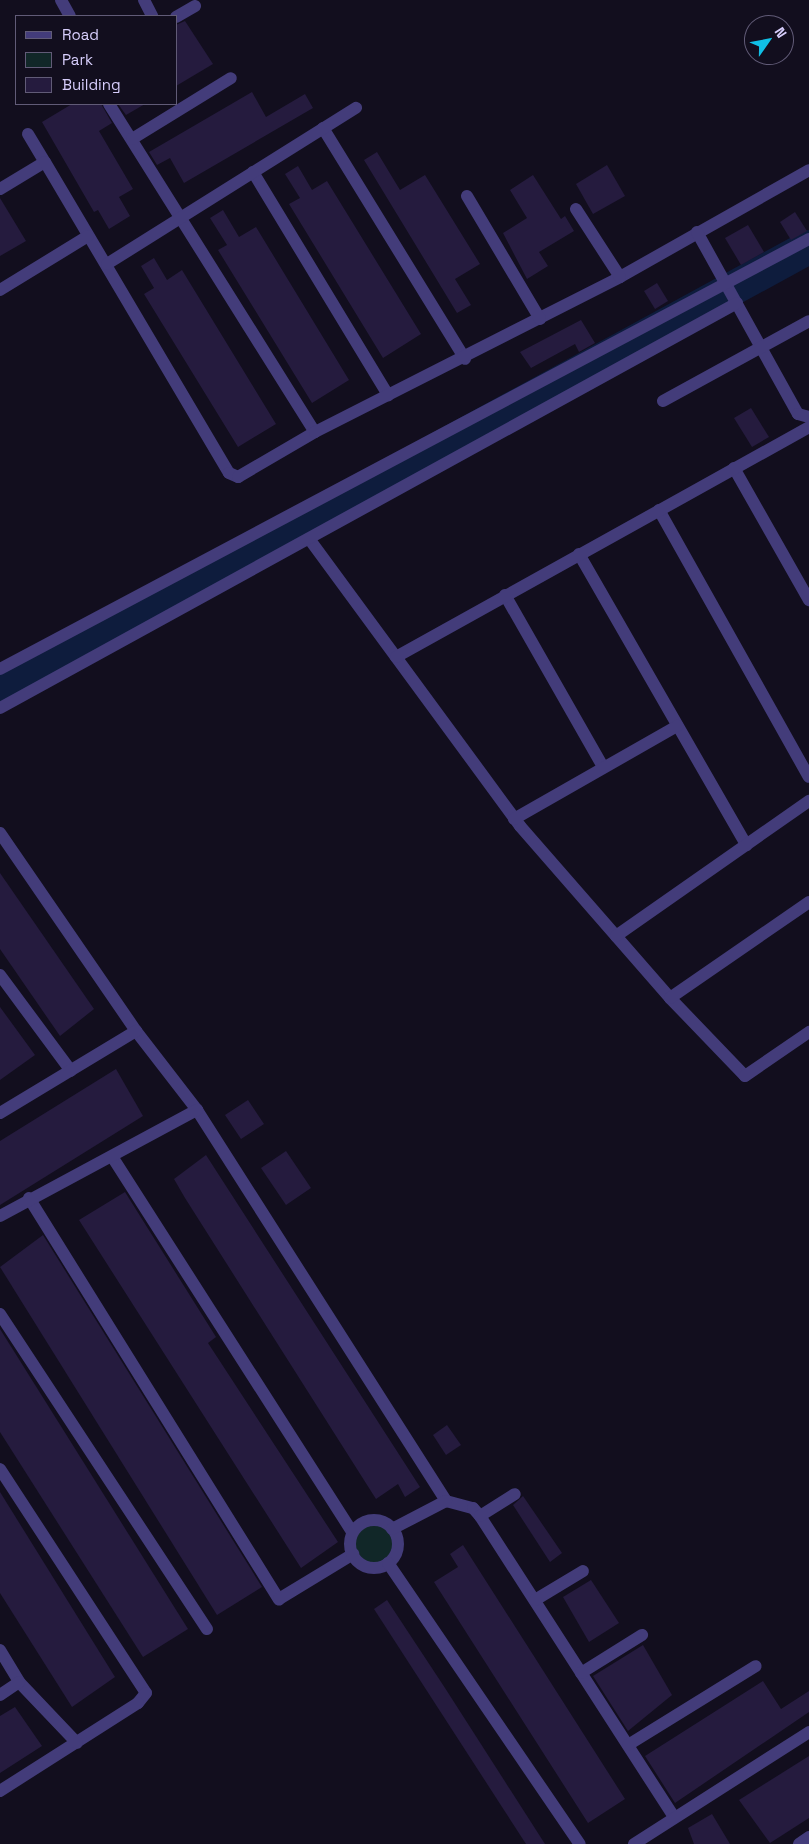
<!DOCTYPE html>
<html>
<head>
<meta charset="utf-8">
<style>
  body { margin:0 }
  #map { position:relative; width:809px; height:1844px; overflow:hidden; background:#120e1e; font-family:"Space Grotesk",sans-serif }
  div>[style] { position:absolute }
  .green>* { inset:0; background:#112728 }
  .round { border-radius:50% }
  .river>* { height:34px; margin:-17px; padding:0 17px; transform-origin:17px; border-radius:17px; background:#0e1c3d }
  .building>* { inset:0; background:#251b3e }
  .minor>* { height:12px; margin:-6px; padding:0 6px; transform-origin:6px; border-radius:6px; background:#433c7a }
  .minor>.ring { margin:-6px; padding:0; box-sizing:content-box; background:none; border:12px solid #433c7a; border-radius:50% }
  span { translate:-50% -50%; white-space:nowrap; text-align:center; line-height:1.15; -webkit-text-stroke:5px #120e1e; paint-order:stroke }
  .legend { position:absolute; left:15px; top:15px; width:162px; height:90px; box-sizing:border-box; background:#120e1e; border:1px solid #615b77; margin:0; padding:6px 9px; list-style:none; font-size:15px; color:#d7cefc }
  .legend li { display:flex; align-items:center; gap:10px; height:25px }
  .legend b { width:25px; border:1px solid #615b77 }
  .north { position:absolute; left:744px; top:15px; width:50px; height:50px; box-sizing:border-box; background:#120e1e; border:1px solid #615b77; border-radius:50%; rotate:57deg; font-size:14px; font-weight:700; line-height:20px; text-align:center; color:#d7cefc }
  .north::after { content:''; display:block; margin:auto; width:18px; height:22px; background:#10bfe6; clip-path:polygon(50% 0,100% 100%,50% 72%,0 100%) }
</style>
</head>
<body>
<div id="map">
  <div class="green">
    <div style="clip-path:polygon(727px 285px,720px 295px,0 688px,0 669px)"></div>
    <div class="round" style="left:350px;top:1520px;width:48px;height:48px"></div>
  </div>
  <div class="river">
    <div style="left:0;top:688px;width:921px;rotate:-28.6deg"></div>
  </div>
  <div class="building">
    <div style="clip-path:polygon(185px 21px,213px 64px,176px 86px,176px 25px)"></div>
    <div style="clip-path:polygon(252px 92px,266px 117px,305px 94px,313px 108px,184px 183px,170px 158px,157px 165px,149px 152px)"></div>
    <div style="clip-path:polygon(72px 104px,101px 104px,112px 123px,99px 131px,133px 189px,119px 197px,130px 216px,109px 229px,98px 210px,94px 212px,42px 122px)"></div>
    <div style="clip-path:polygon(118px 104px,145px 104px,126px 115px)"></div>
    <div style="clip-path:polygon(377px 152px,400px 190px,425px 175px,480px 264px,455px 279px,471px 305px,457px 313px,364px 160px)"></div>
    <div style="clip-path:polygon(607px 165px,625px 196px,593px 214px,576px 184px)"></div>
    <div style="clip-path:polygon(298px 166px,312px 190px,327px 181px,421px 334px,383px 358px,289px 204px,300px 198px,285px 174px)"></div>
    <div style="clip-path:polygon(533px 175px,561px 219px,565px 216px,574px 231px,539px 252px,548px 266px,527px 279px,503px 233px,527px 218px,510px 190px)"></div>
    <div style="clip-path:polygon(0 198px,26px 241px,0 256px)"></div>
    <div style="clip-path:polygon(223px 210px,239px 237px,256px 227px,349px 380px,312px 403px,218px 250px,227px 245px,210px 218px)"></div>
    <div style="clip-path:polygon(795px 212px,807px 231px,791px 240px,780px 222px)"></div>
    <div style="clip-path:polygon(748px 225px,764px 252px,741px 265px,725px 238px)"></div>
    <div style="clip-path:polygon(154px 258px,167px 280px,182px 270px,276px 424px,238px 447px,144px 294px,154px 288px,141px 266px)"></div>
    <div style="clip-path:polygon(657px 283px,668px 301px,655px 309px,644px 291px)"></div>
    <div style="clip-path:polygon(581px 320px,595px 343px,579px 352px,575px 344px,531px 368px,520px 352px)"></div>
    <div style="clip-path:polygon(751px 408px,769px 437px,752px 447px,734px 418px)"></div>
    <div style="clip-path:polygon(0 873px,94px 1009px,60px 1036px,0 949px)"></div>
    <div style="clip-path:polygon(0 1007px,35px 1055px,0 1080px)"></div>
    <div style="clip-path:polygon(116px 1069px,143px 1116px,0 1205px,0 1141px)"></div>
    <div style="clip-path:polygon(248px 1100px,264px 1124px,241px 1139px,225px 1115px)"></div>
    <div style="clip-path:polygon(286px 1151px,311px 1188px,286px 1205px,261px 1168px)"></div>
    <div style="clip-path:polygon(206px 1155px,420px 1487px,405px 1497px,398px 1484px,376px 1499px,185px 1198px,174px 1179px)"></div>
    <div style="clip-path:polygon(125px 1192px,216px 1337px,208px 1343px,338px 1542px,301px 1568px,79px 1220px)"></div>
    <div style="clip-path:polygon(43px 1235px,262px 1587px,217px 1615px,0 1267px)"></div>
    <div style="clip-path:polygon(0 1329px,188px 1629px,143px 1657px,0 1432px)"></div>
    <div style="clip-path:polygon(447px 1425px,461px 1445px,446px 1455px,433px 1435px)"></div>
    <div style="clip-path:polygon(0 1492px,115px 1677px,72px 1707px,0 1593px)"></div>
    <div style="clip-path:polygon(523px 1496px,562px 1553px,550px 1562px,513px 1505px)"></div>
    <div style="clip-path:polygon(463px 1545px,625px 1799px,588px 1823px,434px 1582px,458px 1567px,450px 1554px)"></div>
    <div style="clip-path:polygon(591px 1580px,619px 1623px,589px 1642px,563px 1597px)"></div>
    <div style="clip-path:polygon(387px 1600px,445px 1688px,545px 1844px,526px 1844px,504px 1810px,374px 1609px)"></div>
    <div style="clip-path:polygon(643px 1645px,672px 1695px,628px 1731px,593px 1676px)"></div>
    <div style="clip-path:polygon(763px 1681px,781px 1709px,809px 1691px,809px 1712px,675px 1803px,645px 1756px)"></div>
    <div style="clip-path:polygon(15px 1707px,42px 1746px,0 1773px,0 1716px)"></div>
    <div style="clip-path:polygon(809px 1756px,809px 1818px,770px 1843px,739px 1800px)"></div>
    <div style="clip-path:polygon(712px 1814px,730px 1844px,694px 1844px,688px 1828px)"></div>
  </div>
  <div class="minor">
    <div style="left:61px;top:0;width:18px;rotate:61deg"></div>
    <div style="left:144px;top:0;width:18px;rotate:63deg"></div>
    <div style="left:176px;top:17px;width:22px;rotate:-30deg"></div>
    <div style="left:109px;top:104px;width:387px;rotate:57.9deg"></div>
    <div style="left:323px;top:128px;width:271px;rotate:58.4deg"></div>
    <div style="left:28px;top:134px;width:33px;rotate:59deg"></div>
    <div style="left:132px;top:139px;width:116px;rotate:-31.6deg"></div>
    <div style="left:253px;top:172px;width:261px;rotate:58.8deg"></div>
    <div style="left:0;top:189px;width:52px;rotate:-31deg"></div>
    <div style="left:45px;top:162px;width:361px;rotate:59.4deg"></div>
    <div style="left:229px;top:473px;width:10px;rotate:24deg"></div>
    <div style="left:238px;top:477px;width:89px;rotate:-30.3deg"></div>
    <div style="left:315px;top:432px;width:342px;rotate:-26.9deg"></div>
    <div style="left:620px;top:277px;width:217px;rotate:-29.5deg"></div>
    <div style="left:467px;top:196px;width:143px;rotate:59.3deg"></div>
    <div style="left:576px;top:209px;width:81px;rotate:57.1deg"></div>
    <div style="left:697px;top:232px;width:208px;rotate:61deg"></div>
    <div style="left:798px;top:414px;width:11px;rotate:15deg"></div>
    <div style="left:107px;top:264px;width:294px;rotate:-32.1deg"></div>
    <div style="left:0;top:290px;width:103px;rotate:-31.5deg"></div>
    <div style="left:663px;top:401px;width:166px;rotate:-28.7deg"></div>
    <div style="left:734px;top:468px;width:152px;rotate:60.4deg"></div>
    <div style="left:659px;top:510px;width:306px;rotate:60.7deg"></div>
    <div style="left:310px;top:540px;width:355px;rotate:53.7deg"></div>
    <div style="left:520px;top:826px;width:228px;rotate:48.9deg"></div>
    <div style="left:670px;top:998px;width:108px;rotate:46.1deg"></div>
    <div style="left:745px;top:1076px;width:78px;rotate:-34.5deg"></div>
    <div style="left:579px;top:554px;width:336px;rotate:60.1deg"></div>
    <div style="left:505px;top:595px;width:196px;rotate:60.3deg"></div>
    <div style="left:396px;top:657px;width:473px;rotate:-29.1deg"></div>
    <div style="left:0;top:669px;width:916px;rotate:-27.99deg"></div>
    <div style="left:0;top:708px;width:841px;rotate:-28.79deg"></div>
    <div style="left:514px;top:819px;width:188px;rotate:-29.7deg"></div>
    <div style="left:0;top:833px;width:240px;rotate:55.5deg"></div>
    <div style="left:136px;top:1031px;width:100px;rotate:52.3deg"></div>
    <div style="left:197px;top:1110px;width:464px;rotate:57.5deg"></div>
    <div style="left:446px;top:1501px;width:28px;rotate:15deg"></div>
    <div style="left:473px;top:1508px;width:11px;rotate:49deg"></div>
    <div style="left:480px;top:1516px;width:357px;rotate:57.2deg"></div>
    <div style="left:616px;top:936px;width:236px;rotate:-35deg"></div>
    <div style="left:0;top:975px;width:119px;rotate:53.5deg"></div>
    <div style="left:670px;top:998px;width:169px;rotate:-34.6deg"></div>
    <div style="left:0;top:1113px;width:159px;rotate:-31.1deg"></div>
    <div style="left:113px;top:1158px;width:443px;rotate:57.4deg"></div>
    <div style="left:29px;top:1198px;width:473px;rotate:58.1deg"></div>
    <div style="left:279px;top:1599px;width:87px;rotate:-31.3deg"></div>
    <div style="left:0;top:1216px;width:224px;rotate:-28.3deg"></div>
    <div style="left:0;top:1314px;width:377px;rotate:56.7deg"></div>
    <div style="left:0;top:1469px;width:267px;rotate:56.9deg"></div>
    <div style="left:146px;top:1693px;width:13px;rotate:129deg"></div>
    <div style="left:138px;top:1703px;width:164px;rotate:147.5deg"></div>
    <div style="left:480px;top:1516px;width:41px;rotate:-32.2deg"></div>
    <div class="ring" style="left:350px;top:1520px;width:36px;height:36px"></div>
    <div style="left:392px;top:1529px;width:61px;rotate:-27.4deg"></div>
    <div style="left:388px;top:1563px;width:340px;rotate:55.7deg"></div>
    <div style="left:535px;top:1600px;width:56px;rotate:-31.1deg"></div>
    <div style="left:0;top:1650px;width:37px;rotate:59deg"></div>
    <div style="left:19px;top:1682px;width:84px;rotate:46.4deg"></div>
    <div style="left:581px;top:1673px;width:72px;rotate:-31.9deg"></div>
    <div style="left:0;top:1695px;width:23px;rotate:-34deg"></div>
    <div style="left:628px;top:1745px;width:150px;rotate:-31.7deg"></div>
    <div style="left:634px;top:1844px;width:208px;rotate:-32.6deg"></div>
    <div style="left:799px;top:1844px;width:12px;rotate:-35deg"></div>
  </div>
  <ul class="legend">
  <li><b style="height:6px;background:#433c7a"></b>Road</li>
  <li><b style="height:14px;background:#112728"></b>Park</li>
  <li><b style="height:14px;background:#251b3e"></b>Building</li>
  </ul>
  <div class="north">N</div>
</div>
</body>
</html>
